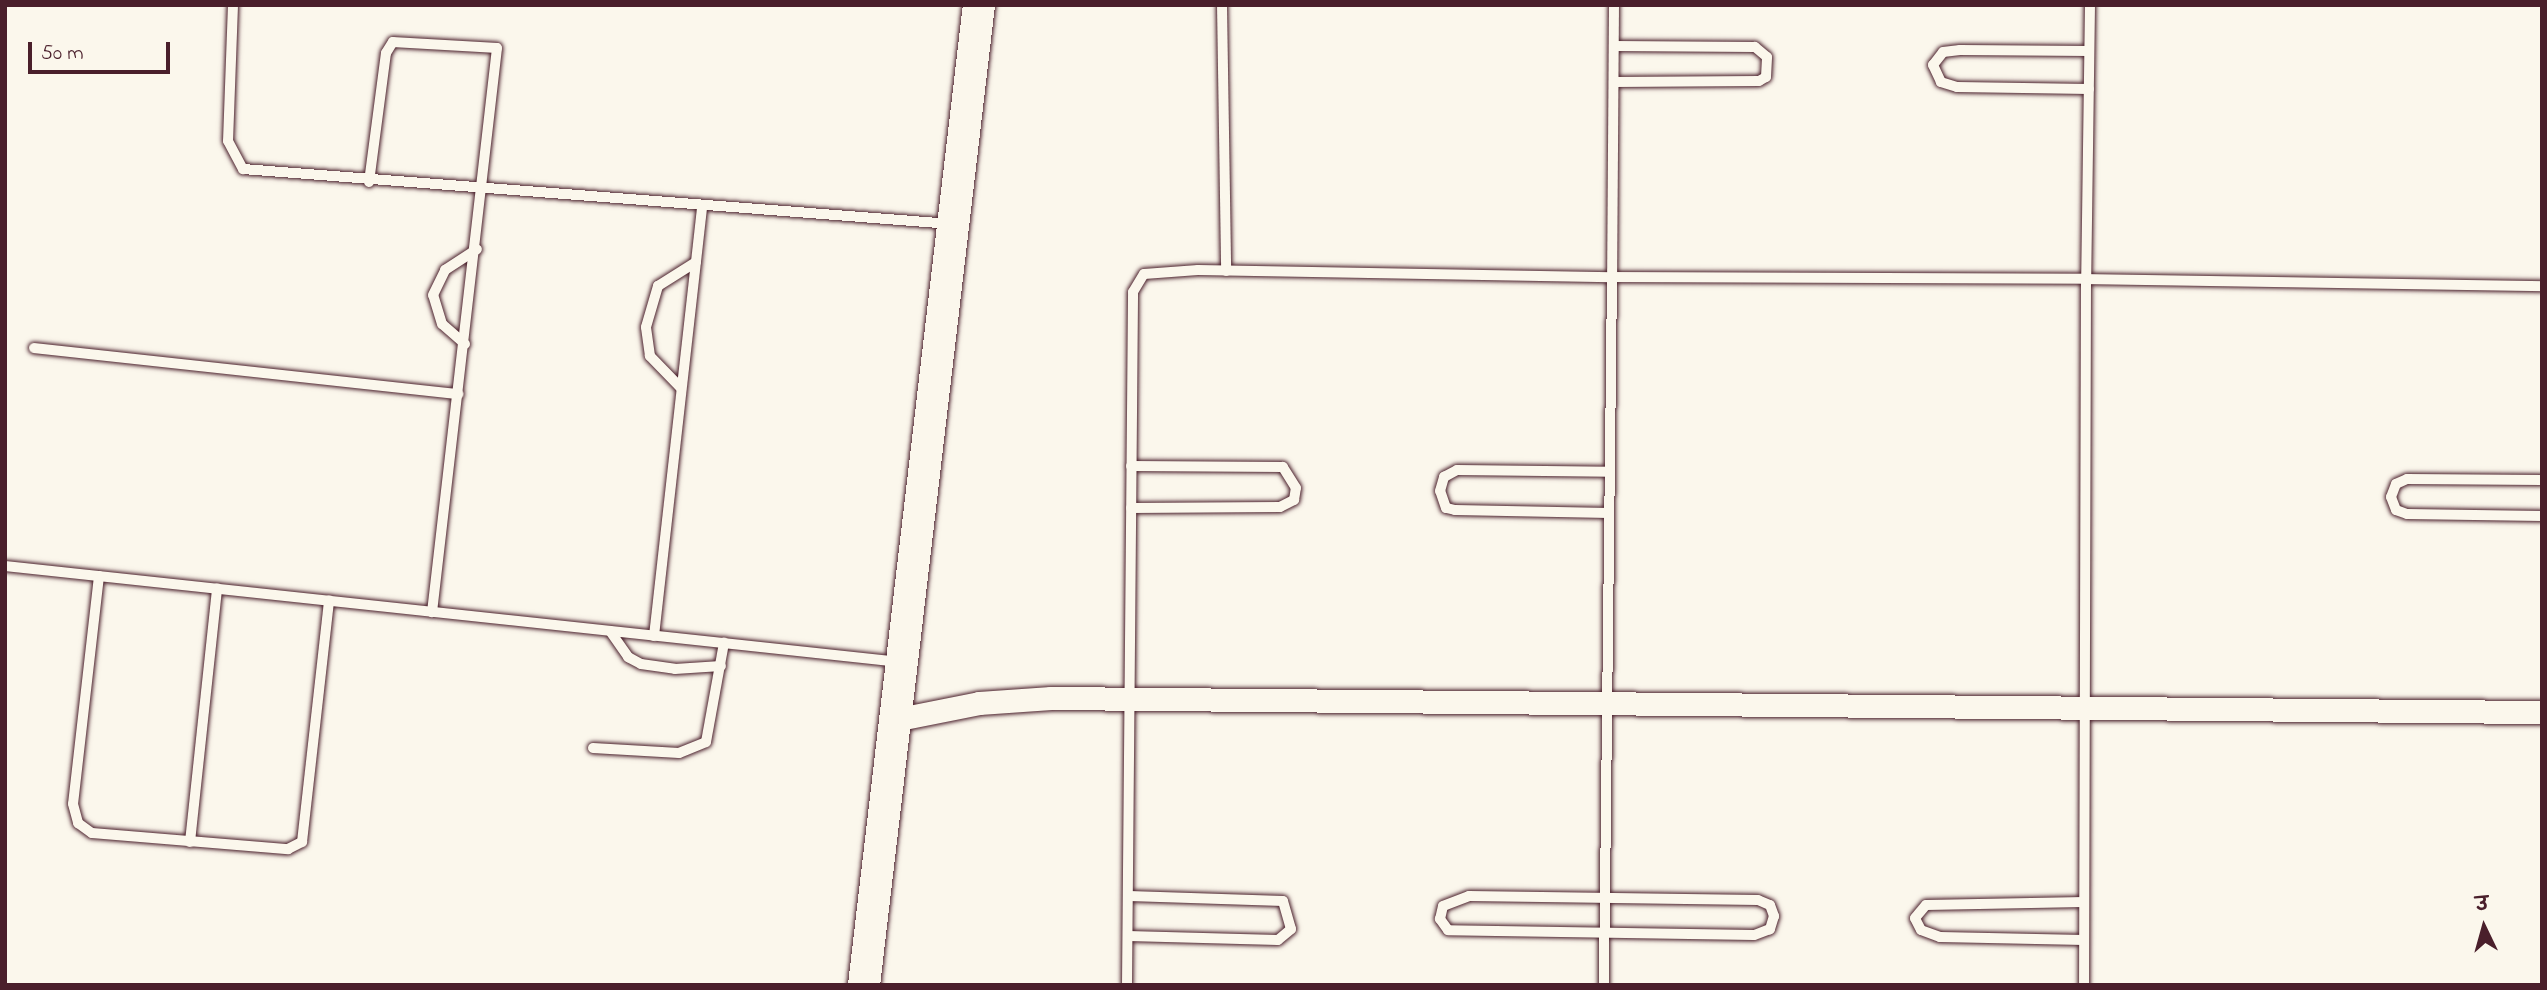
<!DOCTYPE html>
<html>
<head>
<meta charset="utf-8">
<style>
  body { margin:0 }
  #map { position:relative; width:2547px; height:990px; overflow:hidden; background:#fbf7ec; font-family:"Indie Flower","Playpen Sans Deva",sans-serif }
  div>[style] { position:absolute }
  .roads { filter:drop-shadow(0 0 2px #4a1f2b) drop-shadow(0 0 2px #4a1f2b) }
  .lane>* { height:10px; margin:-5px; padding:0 5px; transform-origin:5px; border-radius:5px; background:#fbf7ec }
  .street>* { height:23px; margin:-11.5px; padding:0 11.5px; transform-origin:11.5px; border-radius:11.5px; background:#fbf7ec }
  .secondary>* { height:32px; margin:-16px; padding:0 16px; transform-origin:16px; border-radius:16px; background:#fbf7ec }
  span { translate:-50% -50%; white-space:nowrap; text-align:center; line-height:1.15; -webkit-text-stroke:5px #fbf7ec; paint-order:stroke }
  .frame { position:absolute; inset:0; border:7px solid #4a1f2b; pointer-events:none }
  .north { position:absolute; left:2449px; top:892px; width:70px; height:70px; -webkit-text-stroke:5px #fbf7ec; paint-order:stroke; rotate:355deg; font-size:19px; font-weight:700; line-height:28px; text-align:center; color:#4a1f2b }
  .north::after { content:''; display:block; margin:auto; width:24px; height:32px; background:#4a1f2b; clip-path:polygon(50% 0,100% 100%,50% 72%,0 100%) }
  .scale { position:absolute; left:28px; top:42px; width:142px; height:32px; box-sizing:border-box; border:4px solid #4a1f2b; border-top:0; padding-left:9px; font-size:21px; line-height:24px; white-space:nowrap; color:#4a1f2b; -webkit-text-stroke:5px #fbf7ec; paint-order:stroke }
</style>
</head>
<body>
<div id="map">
  <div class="roads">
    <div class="lane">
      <div style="left:233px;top:5px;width:136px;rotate:92.1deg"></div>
      <div style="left:228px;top:141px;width:32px;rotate:62deg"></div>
      <div style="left:243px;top:169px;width:711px;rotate:4.44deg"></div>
      <div style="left:1222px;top:5px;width:266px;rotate:89.1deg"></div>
      <div style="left:1614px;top:5px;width:272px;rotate:90.4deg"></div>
      <div style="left:1612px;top:277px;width:474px;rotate:0.2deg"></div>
      <div style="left:2086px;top:279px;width:706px;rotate:90.16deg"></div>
      <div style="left:2090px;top:5px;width:274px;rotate:90.8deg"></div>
      <div style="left:2086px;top:279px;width:456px;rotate:0.9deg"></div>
      <div style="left:1614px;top:82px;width:145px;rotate:-0.4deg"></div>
      <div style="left:1759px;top:81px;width:8px;rotate:-30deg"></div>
      <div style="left:1766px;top:77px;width:20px;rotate:-87deg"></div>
      <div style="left:1767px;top:57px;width:16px;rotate:-140deg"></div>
      <div style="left:1755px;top:47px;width:141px;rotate:-179.6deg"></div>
      <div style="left:2089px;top:89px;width:132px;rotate:-179.1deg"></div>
      <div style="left:1957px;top:87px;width:17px;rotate:-163deg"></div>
      <div style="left:1941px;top:82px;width:19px;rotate:-115deg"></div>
      <div style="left:1933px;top:65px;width:16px;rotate:-52deg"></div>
      <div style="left:1943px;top:52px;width:17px;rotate:-7deg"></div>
      <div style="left:1960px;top:50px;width:129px;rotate:0.4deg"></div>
      <div style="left:369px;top:182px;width:130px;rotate:-82.5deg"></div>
      <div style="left:386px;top:53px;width:13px;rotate:-58deg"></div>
      <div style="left:393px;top:42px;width:104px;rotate:3.3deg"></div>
      <div style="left:497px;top:48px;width:568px;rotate:96.57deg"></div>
      <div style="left:465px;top:344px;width:30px;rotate:-139deg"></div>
      <div style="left:442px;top:324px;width:30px;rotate:-107deg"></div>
      <div style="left:433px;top:295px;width:28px;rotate:-64deg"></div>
      <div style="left:445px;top:270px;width:38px;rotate:-33deg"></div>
      <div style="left:34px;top:348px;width:427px;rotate:6.2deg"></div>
      <div style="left:681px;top:388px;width:45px;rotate:-134.1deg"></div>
      <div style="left:650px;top:356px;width:29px;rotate:-98deg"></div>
      <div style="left:646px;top:327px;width:43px;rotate:-73.7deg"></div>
      <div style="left:658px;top:286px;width:45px;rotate:-32.3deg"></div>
      <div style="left:2542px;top:480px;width:135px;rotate:-179.6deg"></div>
      <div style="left:2407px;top:479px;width:12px;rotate:156deg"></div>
      <div style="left:2396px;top:484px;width:14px;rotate:111deg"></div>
      <div style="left:2391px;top:497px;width:14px;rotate:69deg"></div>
      <div style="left:2396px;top:510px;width:12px;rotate:20deg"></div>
      <div style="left:2407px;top:514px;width:135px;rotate:0.8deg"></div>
      <div style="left:1131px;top:508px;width:149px;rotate:-0.4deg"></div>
      <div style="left:1280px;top:507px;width:16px;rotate:-27deg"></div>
      <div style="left:1294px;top:500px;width:12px;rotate:-81deg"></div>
      <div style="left:1296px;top:488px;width:25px;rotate:-122deg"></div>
      <div style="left:1283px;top:467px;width:152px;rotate:-179.6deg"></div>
      <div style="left:1609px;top:513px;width:154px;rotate:-178.9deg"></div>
      <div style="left:1455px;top:510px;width:9px;rotate:-167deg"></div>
      <div style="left:1446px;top:508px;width:18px;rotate:-109deg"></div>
      <div style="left:1440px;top:491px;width:15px;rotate:-74deg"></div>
      <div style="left:1444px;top:477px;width:15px;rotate:-28deg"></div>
      <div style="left:1457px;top:470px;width:153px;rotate:0.7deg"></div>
      <div style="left:5px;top:566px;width:900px;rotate:6.12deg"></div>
      <div style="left:99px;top:576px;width:229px;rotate:96.5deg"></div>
      <div style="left:73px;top:804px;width:20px;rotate:75deg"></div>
      <div style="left:78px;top:823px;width:17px;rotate:36deg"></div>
      <div style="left:92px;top:833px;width:197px;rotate:4.7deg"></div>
      <div style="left:288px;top:849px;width:16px;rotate:-27deg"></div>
      <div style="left:302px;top:842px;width:243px;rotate:-83.6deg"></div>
      <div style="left:610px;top:631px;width:32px;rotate:55deg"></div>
      <div style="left:628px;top:657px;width:15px;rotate:28deg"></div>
      <div style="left:641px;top:664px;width:34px;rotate:8deg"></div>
      <div style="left:675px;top:669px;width:46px;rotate:-3.7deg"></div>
      <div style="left:654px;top:636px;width:433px;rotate:-83.6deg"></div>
      <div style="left:593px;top:748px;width:86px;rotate:3.3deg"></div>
      <div style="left:679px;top:753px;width:29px;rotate:-22deg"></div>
      <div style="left:706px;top:742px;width:101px;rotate:-79.7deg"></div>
      <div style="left:190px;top:842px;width:255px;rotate:-83.9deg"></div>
      <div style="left:1469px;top:896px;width:289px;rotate:0.8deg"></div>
      <div style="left:1758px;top:900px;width:13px;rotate:23deg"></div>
      <div style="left:1770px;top:905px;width:12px;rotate:70deg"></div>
      <div style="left:1774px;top:916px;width:14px;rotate:107deg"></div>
      <div style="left:1770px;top:929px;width:17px;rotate:159deg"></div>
      <div style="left:1754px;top:935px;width:306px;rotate:-179.1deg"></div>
      <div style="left:1448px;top:930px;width:14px;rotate:-126deg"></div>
      <div style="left:1440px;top:919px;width:13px;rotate:-77deg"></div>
      <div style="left:1443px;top:906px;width:28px;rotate:-21deg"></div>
      <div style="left:1128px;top:936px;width:150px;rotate:1.5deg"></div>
      <div style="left:1278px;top:940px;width:17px;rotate:-40deg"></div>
      <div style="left:1291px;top:929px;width:29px;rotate:-106deg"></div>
      <div style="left:1283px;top:901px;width:154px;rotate:-178.1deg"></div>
      <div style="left:2084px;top:940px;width:144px;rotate:-178.8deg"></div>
      <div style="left:1940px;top:937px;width:20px;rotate:-160deg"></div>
      <div style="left:1921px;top:930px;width:13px;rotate:-117deg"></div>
      <div style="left:1915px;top:918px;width:17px;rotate:-50deg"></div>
      <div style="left:1926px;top:905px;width:158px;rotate:-1.1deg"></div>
      <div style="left:1127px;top:985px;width:693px;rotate:-89.5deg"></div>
      <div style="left:1133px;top:292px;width:21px;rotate:-59deg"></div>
      <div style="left:1144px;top:274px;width:54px;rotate:-4.2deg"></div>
      <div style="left:1198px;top:270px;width:414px;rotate:1deg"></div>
      <div style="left:1612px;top:277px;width:708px;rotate:90.65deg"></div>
    </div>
    <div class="street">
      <div style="left:899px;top:719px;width:82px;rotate:-11.3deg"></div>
      <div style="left:979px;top:703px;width:72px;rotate:-4deg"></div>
      <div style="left:1051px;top:698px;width:1491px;rotate:0.54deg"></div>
    </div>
    <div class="secondary">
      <div style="left:864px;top:985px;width:987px;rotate:-83.31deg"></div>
    </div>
  </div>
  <div class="frame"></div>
  <div class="north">उ</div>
  <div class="scale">50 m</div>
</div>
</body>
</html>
